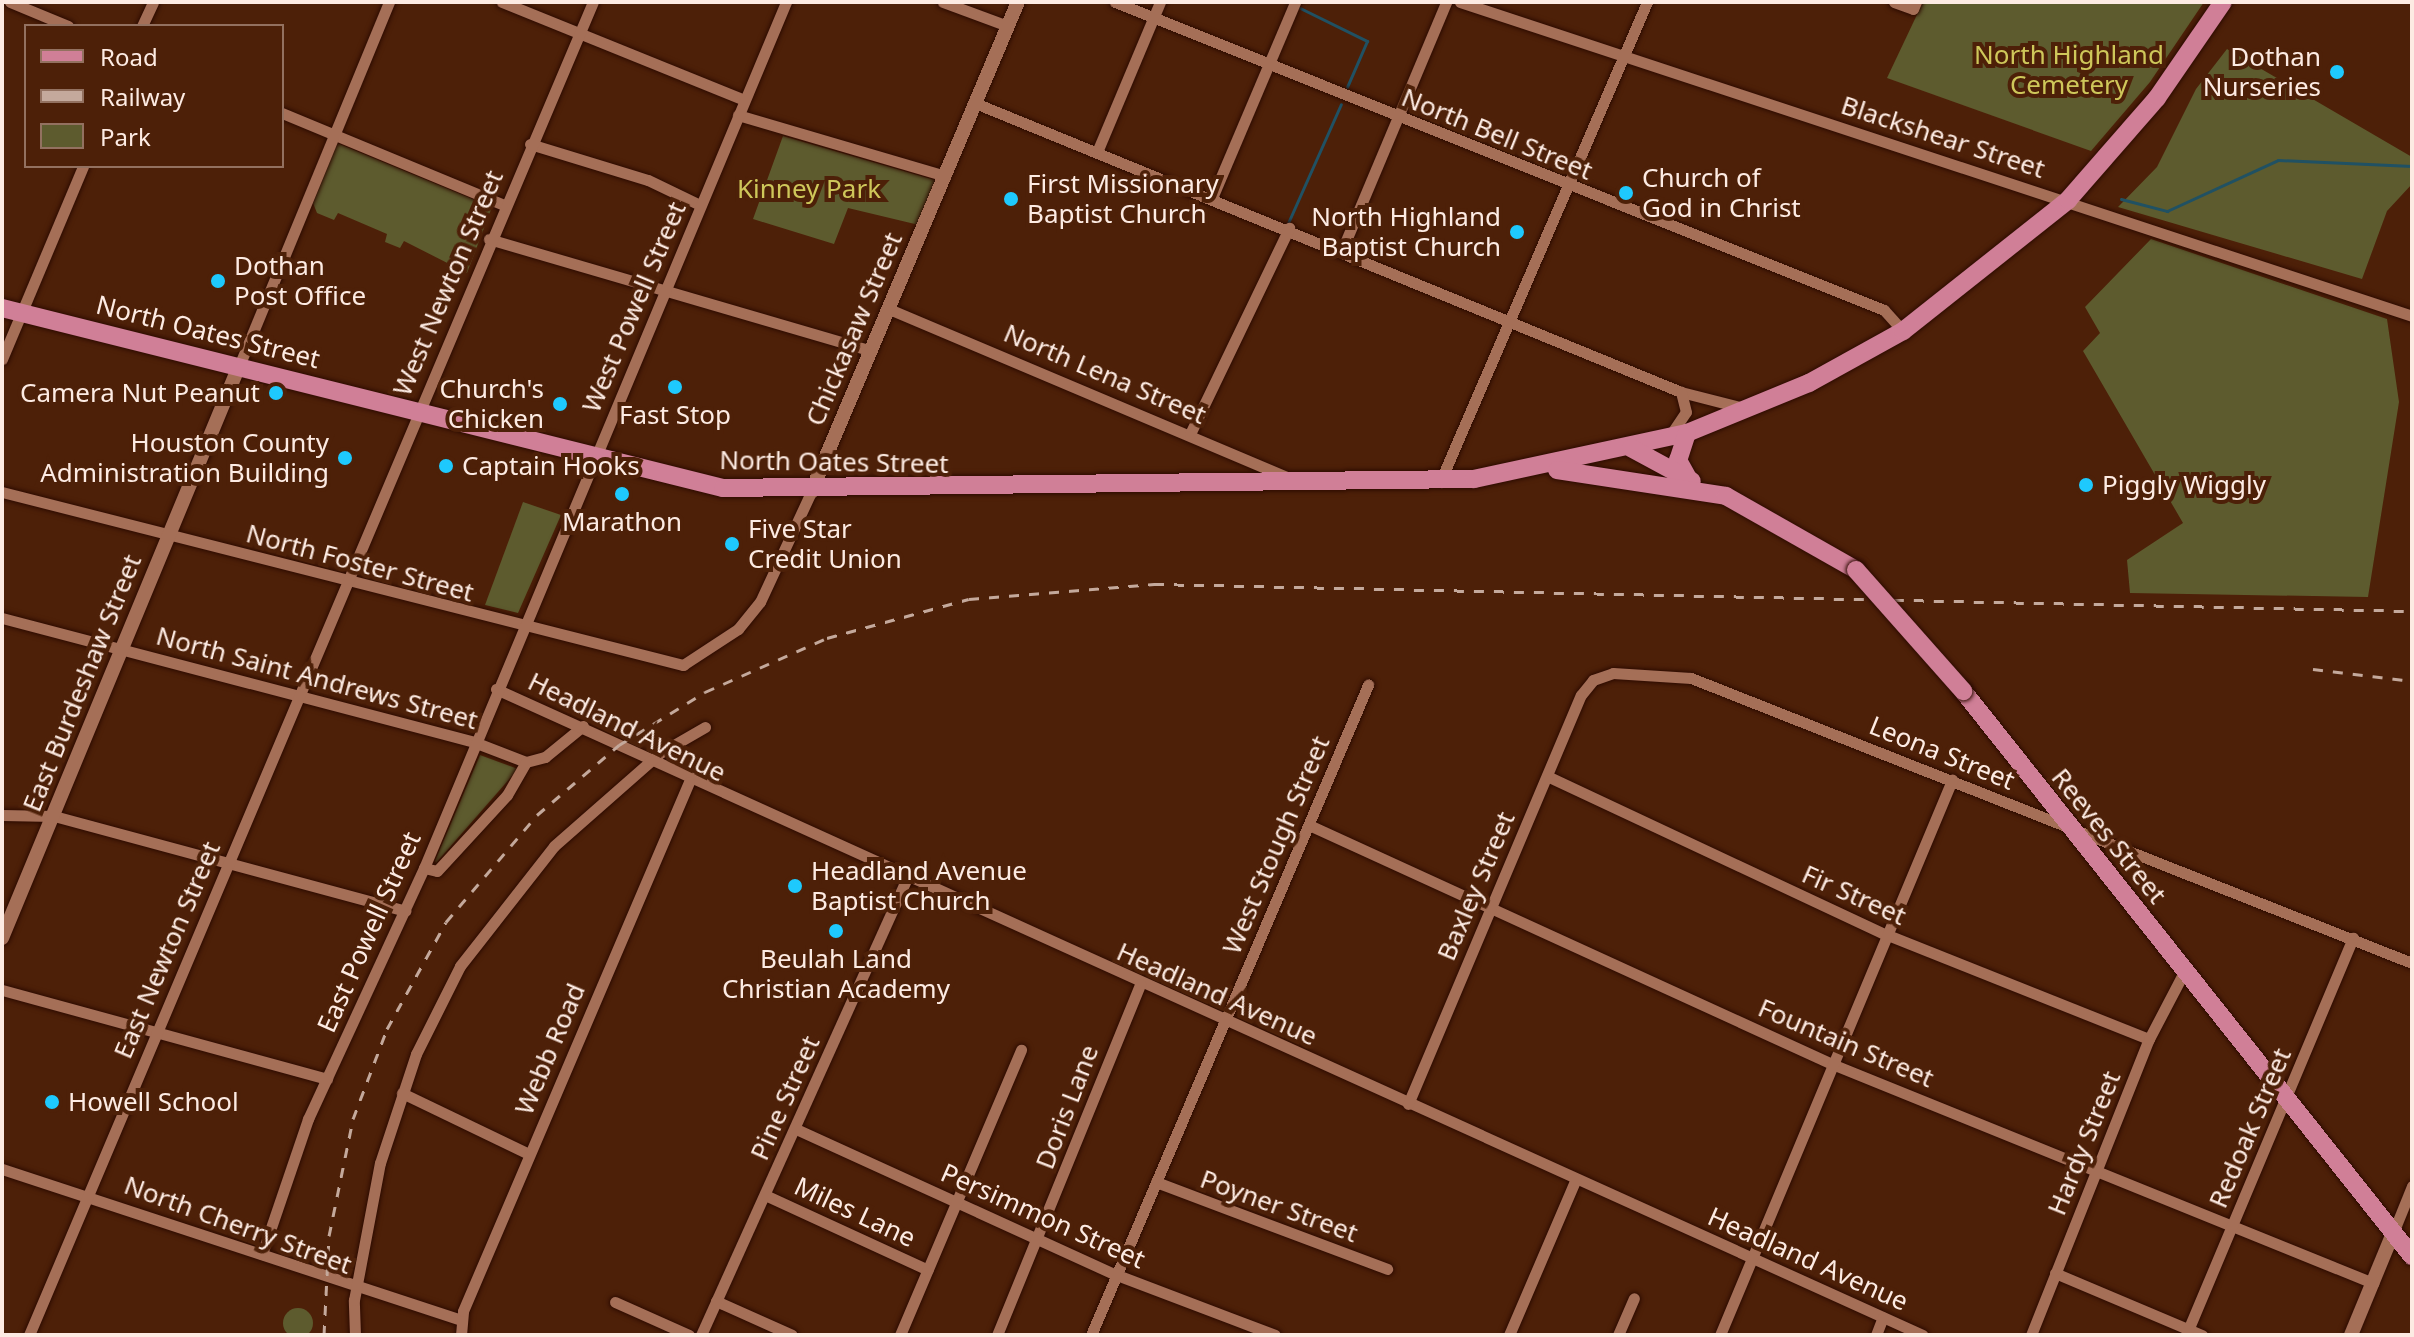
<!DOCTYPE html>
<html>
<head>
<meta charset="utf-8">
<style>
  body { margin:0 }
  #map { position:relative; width:2414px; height:1337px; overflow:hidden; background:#4d2008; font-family:"Noto Sans",sans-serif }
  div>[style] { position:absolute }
  .green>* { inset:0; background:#5d5b2e }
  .round { border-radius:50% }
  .stream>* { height:3px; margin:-1.5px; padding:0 1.5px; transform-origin:1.5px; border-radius:1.5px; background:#205163 }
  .roads { filter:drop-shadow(0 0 2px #2d0b00) drop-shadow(0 0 2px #2d0b00) }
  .minor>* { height:11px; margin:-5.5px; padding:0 5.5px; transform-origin:5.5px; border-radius:5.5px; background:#a56f57 }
  .tertiary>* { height:14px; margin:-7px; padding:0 7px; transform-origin:7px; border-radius:7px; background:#a56f57 }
  .primary>* { height:18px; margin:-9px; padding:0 9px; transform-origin:9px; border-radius:9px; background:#d07f97 }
  .rail>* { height:3px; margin-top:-1.5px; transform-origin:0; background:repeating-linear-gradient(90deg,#c4a99c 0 10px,transparent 0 20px) }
  .bridges { filter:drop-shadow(0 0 2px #2d0b00) drop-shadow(0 0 2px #2d0b00) }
  .primary-bridge>* { height:18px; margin:-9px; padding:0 9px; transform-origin:9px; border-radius:9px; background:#d07f97 }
  .dots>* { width:22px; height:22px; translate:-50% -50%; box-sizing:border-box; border:4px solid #4d2008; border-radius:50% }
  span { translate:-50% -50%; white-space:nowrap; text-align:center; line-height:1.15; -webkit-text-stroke:8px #4d2008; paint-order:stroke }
  .park-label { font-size:26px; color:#cec75a }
  .poi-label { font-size:26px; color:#fdebe3 }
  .right { translate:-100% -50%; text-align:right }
  .left { translate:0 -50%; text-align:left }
  .street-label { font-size:26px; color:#fdebe3 }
  .frame { position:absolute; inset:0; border:4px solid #fdebe3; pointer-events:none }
  .legend { position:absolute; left:24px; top:24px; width:260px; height:144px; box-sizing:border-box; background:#4d2008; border:2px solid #937160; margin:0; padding:10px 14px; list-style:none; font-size:24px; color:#fdebe3 }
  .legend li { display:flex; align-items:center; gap:16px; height:40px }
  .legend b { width:40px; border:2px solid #937160 }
</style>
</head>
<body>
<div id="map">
  <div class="green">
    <div style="clip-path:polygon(1923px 2px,2204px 2px,2150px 82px,2091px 151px,1887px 78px)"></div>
    <div style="clip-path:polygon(2227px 49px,2412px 157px,2412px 184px,2387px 211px,2362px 279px,2118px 207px,2157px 167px,2196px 89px)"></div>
    <div style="clip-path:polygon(783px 136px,938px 181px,919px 225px,848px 208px,834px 244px,753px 219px)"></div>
    <div style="clip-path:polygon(337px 143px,492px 207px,467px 273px,404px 241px,400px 248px,385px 242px,387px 234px,338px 213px,334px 220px,317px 213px,313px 203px)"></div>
    <div style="clip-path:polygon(2151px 239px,2387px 319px,2399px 402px,2368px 597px,2130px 593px,2127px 560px,2183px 523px,2083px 351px,2100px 333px,2085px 307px)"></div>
    <div style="clip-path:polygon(523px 502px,561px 515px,518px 613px,485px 605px)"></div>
    <div style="clip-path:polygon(480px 755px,518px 769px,436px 863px,435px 861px)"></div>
    <div class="round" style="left:283px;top:1308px;width:30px;height:30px"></div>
  </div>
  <div class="stream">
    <div style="left:1300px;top:8px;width:75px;rotate:26.2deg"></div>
    <div style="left:1367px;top:41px;width:50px;rotate:113.5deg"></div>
    <div style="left:2121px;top:199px;width:48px;rotate:14.6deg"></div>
    <div style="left:2167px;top:211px;width:122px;rotate:-24.7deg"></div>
    <div style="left:2278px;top:160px;width:134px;rotate:2.6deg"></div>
    <div style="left:1288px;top:223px;width:130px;rotate:-66deg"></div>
  </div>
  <div class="roads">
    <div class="minor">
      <div style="left:10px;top:2px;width:63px;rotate:22.5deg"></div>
      <div style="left:502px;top:2px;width:261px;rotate:22deg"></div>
      <div style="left:943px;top:2px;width:69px;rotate:20.3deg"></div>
      <div style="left:1115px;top:2px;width:828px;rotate:21.83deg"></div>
      <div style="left:1884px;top:310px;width:28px;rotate:48deg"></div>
      <div style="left:1460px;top:2px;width:1002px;rotate:18.25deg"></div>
      <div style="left:1894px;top:2px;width:20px;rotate:20deg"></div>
      <div style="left:1913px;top:9px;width:8px;rotate:-67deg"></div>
      <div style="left:142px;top:26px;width:26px;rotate:-65deg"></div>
      <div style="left:975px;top:103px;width:763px;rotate:22.26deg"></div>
      <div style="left:1681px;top:392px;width:65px;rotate:14.3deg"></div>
      <div style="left:282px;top:113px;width:240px;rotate:22.5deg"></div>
      <div style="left:738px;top:115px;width:216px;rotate:16.4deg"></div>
      <div style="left:530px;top:144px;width:123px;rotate:17deg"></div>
      <div style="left:648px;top:180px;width:58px;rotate:25.7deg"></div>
      <div style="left:1097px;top:152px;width:163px;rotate:-67.2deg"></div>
      <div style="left:1212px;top:198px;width:213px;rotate:-67deg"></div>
      <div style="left:489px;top:239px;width:398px;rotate:16.3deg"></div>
      <div style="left:1342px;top:250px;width:269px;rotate:-67.2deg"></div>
      <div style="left:889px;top:309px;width:439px;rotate:22.9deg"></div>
      <div style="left:2px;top:359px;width:209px;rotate:-67.2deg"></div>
      <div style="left:239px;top:366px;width:394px;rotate:-67.6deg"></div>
      <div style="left:1190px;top:434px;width:229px;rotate:-64.3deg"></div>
      <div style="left:1669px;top:437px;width:30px;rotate:-56deg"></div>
      <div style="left:1686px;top:412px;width:21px;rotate:-104deg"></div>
      <div style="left:1440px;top:482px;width:523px;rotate:-66.67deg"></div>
      <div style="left:2px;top:492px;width:703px;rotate:14.25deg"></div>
      <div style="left:683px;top:665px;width:66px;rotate:-33.2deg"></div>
      <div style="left:738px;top:629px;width:35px;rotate:-51deg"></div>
      <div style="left:760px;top:602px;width:121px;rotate:-65.1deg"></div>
      <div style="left:2px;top:618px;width:488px;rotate:14.7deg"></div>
      <div style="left:474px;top:742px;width:56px;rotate:21deg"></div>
      <div style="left:526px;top:762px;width:20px;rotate:-15deg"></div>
      <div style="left:545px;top:757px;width:49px;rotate:-39.2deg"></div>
      <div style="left:496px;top:689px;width:1566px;rotate:24.36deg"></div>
      <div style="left:1547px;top:776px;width:373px;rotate:25.1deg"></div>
      <div style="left:1885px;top:934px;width:284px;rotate:21.7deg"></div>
      <div style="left:2px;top:815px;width:52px;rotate:1.1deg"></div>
      <div style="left:54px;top:816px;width:364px;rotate:15.1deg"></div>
      <div style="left:1309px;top:825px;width:575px;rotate:24.56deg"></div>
      <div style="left:1832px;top:1064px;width:584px;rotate:22.04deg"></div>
      <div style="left:424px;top:868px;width:13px;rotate:13deg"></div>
      <div style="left:437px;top:871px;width:103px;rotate:-47.4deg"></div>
      <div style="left:507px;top:795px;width:38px;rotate:-60deg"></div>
      <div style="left:2px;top:990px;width:337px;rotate:15.3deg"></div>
      <div style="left:402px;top:1093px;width:141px;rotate:25.7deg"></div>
      <div style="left:1408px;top:1104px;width:444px;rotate:-67.1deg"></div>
      <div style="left:1581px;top:695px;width:19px;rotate:-51deg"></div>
      <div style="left:1593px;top:680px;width:21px;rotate:-19deg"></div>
      <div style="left:1613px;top:673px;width:78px;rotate:3.7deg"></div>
      <div style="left:1691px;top:678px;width:775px;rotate:21.57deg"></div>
      <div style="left:796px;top:1129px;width:353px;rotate:24.5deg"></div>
      <div style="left:1117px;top:1275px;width:169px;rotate:20.8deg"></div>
      <div style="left:2px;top:1169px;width:482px;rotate:18.2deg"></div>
      <div style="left:1156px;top:1182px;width:247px;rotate:20.6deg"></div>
      <div style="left:765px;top:1195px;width:179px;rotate:24.7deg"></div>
      <div style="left:2393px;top:1233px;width:51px;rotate:-68deg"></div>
      <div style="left:262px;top:1254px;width:143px;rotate:-71.2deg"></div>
      <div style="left:308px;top:1119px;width:277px;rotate:-65.2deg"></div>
      <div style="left:424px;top:868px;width:939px;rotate:-67.31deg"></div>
      <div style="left:2055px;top:1273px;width:160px;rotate:22.9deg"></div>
      <div style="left:716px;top:1301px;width:83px;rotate:24.1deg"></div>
      <div style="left:615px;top:1302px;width:81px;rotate:24deg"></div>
      <div style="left:29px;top:1335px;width:1447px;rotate:-67.07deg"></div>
      <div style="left:355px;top:1335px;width:35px;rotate:-92deg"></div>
      <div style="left:354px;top:1300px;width:139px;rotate:-79.3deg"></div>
      <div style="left:380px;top:1163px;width:115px;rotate:-71.7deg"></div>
      <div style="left:416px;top:1054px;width:98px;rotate:-63.4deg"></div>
      <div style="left:460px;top:966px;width:152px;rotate:-51.9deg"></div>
      <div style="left:554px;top:846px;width:141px;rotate:-41.3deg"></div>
      <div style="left:660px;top:753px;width:52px;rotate:-30deg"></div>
      <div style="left:461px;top:1335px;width:24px;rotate:-85deg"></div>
      <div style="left:463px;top:1311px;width:575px;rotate:-66.87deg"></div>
      <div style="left:701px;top:1335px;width:501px;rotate:-65.74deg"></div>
      <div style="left:900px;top:1335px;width:310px;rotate:-67deg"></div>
      <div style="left:997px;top:1335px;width:379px;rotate:-67.8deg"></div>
      <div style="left:1091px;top:1335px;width:707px;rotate:-66.92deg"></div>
      <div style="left:1509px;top:1335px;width:170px;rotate:-66.8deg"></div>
      <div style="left:1618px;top:1335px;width:40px;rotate:-66.6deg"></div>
      <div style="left:1720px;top:1335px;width:602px;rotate:-67.31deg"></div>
      <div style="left:1876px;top:1335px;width:19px;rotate:-69deg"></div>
      <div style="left:2031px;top:1335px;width:319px;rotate:-68.3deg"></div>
      <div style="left:2149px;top:1039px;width:76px;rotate:-62.4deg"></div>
      <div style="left:2186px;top:1335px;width:431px;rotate:-67.2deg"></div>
    </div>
    <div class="tertiary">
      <div style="left:811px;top:492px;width:532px;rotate:-67.1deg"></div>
      <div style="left:2px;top:938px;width:619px;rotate:-67.49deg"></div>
      <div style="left:2351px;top:1335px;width:110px;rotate:-67.6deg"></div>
    </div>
    <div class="primary">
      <div style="left:2px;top:308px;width:743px;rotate:14.02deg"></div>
      <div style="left:723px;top:488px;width:751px;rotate:-0.69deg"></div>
      <div style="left:1474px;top:479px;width:218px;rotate:-12.2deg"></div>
      <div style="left:1687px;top:433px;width:132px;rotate:-22.3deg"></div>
      <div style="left:1809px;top:383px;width:107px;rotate:-29deg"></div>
      <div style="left:1903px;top:331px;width:211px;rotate:-38.4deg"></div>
      <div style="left:2068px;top:200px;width:135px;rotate:-48.9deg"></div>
      <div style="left:2157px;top:98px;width:116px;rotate:-55.5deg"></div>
      <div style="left:1687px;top:433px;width:28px;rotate:108deg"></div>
      <div style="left:1678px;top:460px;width:21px;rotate:61deg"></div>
      <div style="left:1631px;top:448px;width:69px;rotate:28.4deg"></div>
      <div style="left:1557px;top:470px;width:171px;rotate:8.7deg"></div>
      <div style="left:1726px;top:496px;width:150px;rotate:29.6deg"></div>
      <div style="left:1963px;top:691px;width:722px;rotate:51.53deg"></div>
    </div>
  </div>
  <div class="rail">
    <div style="left:2313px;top:669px;width:100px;rotate:6.9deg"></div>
    <div style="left:324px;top:1335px;width:99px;rotate:-87.1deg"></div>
    <div style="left:329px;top:1236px;width:119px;rotate:-78.4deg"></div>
    <div style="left:353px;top:1119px;width:96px;rotate:-69.3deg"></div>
    <div style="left:387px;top:1029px;width:122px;rotate:-61.1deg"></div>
    <div style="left:446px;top:922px;width:140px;rotate:-49.6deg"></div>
    <div style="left:537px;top:815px;width:108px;rotate:-40.5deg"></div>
    <div style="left:619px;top:745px;width:101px;rotate:-31.6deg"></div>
    <div style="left:705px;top:692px;width:133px;rotate:-23.9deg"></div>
    <div style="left:827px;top:638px;width:147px;rotate:-15.4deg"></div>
    <div style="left:969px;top:599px;width:186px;rotate:-4.6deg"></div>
    <div style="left:1154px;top:584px;width:1258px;rotate:1.23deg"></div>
  </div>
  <div class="bridges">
    <div class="primary-bridge">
      <div style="left:1856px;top:570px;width:162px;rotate:48.5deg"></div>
    </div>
  </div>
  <div class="dots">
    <div style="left:2337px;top:72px;background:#1ec9fd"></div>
    <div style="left:1626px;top:193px;background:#1ec9fd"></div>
    <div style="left:1011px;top:199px;background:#1ec9fd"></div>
    <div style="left:1517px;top:232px;background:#1ec9fd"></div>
    <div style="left:218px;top:281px;background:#1ec9fd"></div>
    <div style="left:675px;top:387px;background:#1ec9fd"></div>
    <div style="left:276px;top:393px;background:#1ec9fd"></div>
    <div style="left:560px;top:404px;background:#1ec9fd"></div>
    <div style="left:345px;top:458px;background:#1ec9fd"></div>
    <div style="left:446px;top:466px;background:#1ec9fd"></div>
    <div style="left:2086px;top:485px;background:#1ec9fd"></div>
    <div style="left:622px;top:494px;background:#1ec9fd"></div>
    <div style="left:732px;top:544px;background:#1ec9fd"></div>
    <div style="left:795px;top:886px;background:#1ec9fd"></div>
    <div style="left:836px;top:931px;background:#1ec9fd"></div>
    <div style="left:52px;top:1102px;background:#1ec9fd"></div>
  </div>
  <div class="park-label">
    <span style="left:2069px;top:70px">North Highland<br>Cemetery</span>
    <span style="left:809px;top:189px">Kinney Park</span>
  </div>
  <div class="poi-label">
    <span class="right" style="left:2321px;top:72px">Dothan<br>Nurseries</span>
    <span class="left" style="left:1642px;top:193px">Church of<br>God in Christ</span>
    <span class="left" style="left:1027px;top:199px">First Missionary<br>Baptist Church</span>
    <span class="right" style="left:1501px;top:232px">North Highland<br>Baptist Church</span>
    <span class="left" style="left:234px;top:281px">Dothan<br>Post Office</span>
    <span class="right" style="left:544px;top:404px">Church's<br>Chicken</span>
    <span class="right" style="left:260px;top:393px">Camera Nut Peanut</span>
    <span style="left:675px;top:415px">Fast Stop</span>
    <span class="right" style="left:329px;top:458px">Houston County<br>Administration Building</span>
    <span class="left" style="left:462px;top:466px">Captain Hooks</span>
    <span class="left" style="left:2102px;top:485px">Piggly Wiggly</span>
    <span style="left:622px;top:522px">Marathon</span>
    <span class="left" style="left:748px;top:544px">Five Star<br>Credit Union</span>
    <span class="left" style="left:811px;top:886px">Headland Avenue<br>Baptist Church</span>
    <span style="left:836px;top:974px">Beulah Land<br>Christian Academy</span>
    <span class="left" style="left:68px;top:1102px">Howell School</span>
  </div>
  <div class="street-label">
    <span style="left:1497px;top:134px;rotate:22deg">North Bell Street</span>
    <span style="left:1943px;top:137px;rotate:18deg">Blackshear Street</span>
    <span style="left:448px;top:283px;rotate:-67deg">West Newton Street</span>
    <span style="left:634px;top:307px;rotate:-67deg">West Powell Street</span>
    <span style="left:854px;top:329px;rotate:-67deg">Chickasaw Street</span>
    <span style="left:208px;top:332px;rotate:14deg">North Oates Street</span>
    <span style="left:1105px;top:374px;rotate:23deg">North Lena Street</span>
    <span style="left:834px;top:462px;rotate:1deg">North Oates Street</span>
    <span style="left:360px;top:563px;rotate:15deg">North Foster Street</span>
    <span style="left:317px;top:678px;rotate:15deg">North Saint Andrews Street</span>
    <span style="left:82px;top:683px;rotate:-68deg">East Burdeshaw Street</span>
    <span style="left:627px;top:727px;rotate:26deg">Headland Avenue</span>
    <span style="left:1942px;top:753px;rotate:22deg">Leona Street</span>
    <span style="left:2109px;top:836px;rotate:51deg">Reeves Street</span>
    <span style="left:1276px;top:845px;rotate:-67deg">West Stough Street</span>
    <span style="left:1476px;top:886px;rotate:-67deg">Baxley Street</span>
    <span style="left:1854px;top:895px;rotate:24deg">Fir Street</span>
    <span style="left:369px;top:932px;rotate:-66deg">East Powell Street</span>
    <span style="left:167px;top:950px;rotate:-67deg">East Newton Street</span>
    <span style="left:1217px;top:994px;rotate:24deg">Headland Avenue</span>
    <span style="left:1846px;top:1043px;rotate:23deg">Fountain Street</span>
    <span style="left:550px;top:1049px;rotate:-67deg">Webb Road</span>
    <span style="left:785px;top:1098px;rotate:-66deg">Pine Street</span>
    <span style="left:1067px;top:1107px;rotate:-69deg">Doris Lane</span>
    <span style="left:2250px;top:1128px;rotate:-67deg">Redoak Street</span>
    <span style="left:2084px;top:1143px;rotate:-68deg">Hardy Street</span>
    <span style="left:1279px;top:1206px;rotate:20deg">Poyner Street</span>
    <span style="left:855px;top:1212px;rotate:25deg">Miles Lane</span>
    <span style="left:1043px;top:1216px;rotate:24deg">Persimmon Street</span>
    <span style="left:238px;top:1225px;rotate:20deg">North Cherry Street</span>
    <span style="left:1808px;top:1259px;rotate:24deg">Headland Avenue</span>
  </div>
  <div class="frame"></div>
  <ul class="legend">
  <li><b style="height:10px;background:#d07f97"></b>Road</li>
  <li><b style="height:10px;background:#c4a99c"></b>Railway</li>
  <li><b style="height:22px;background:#5d5b2e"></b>Park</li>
  </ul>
</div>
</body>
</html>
